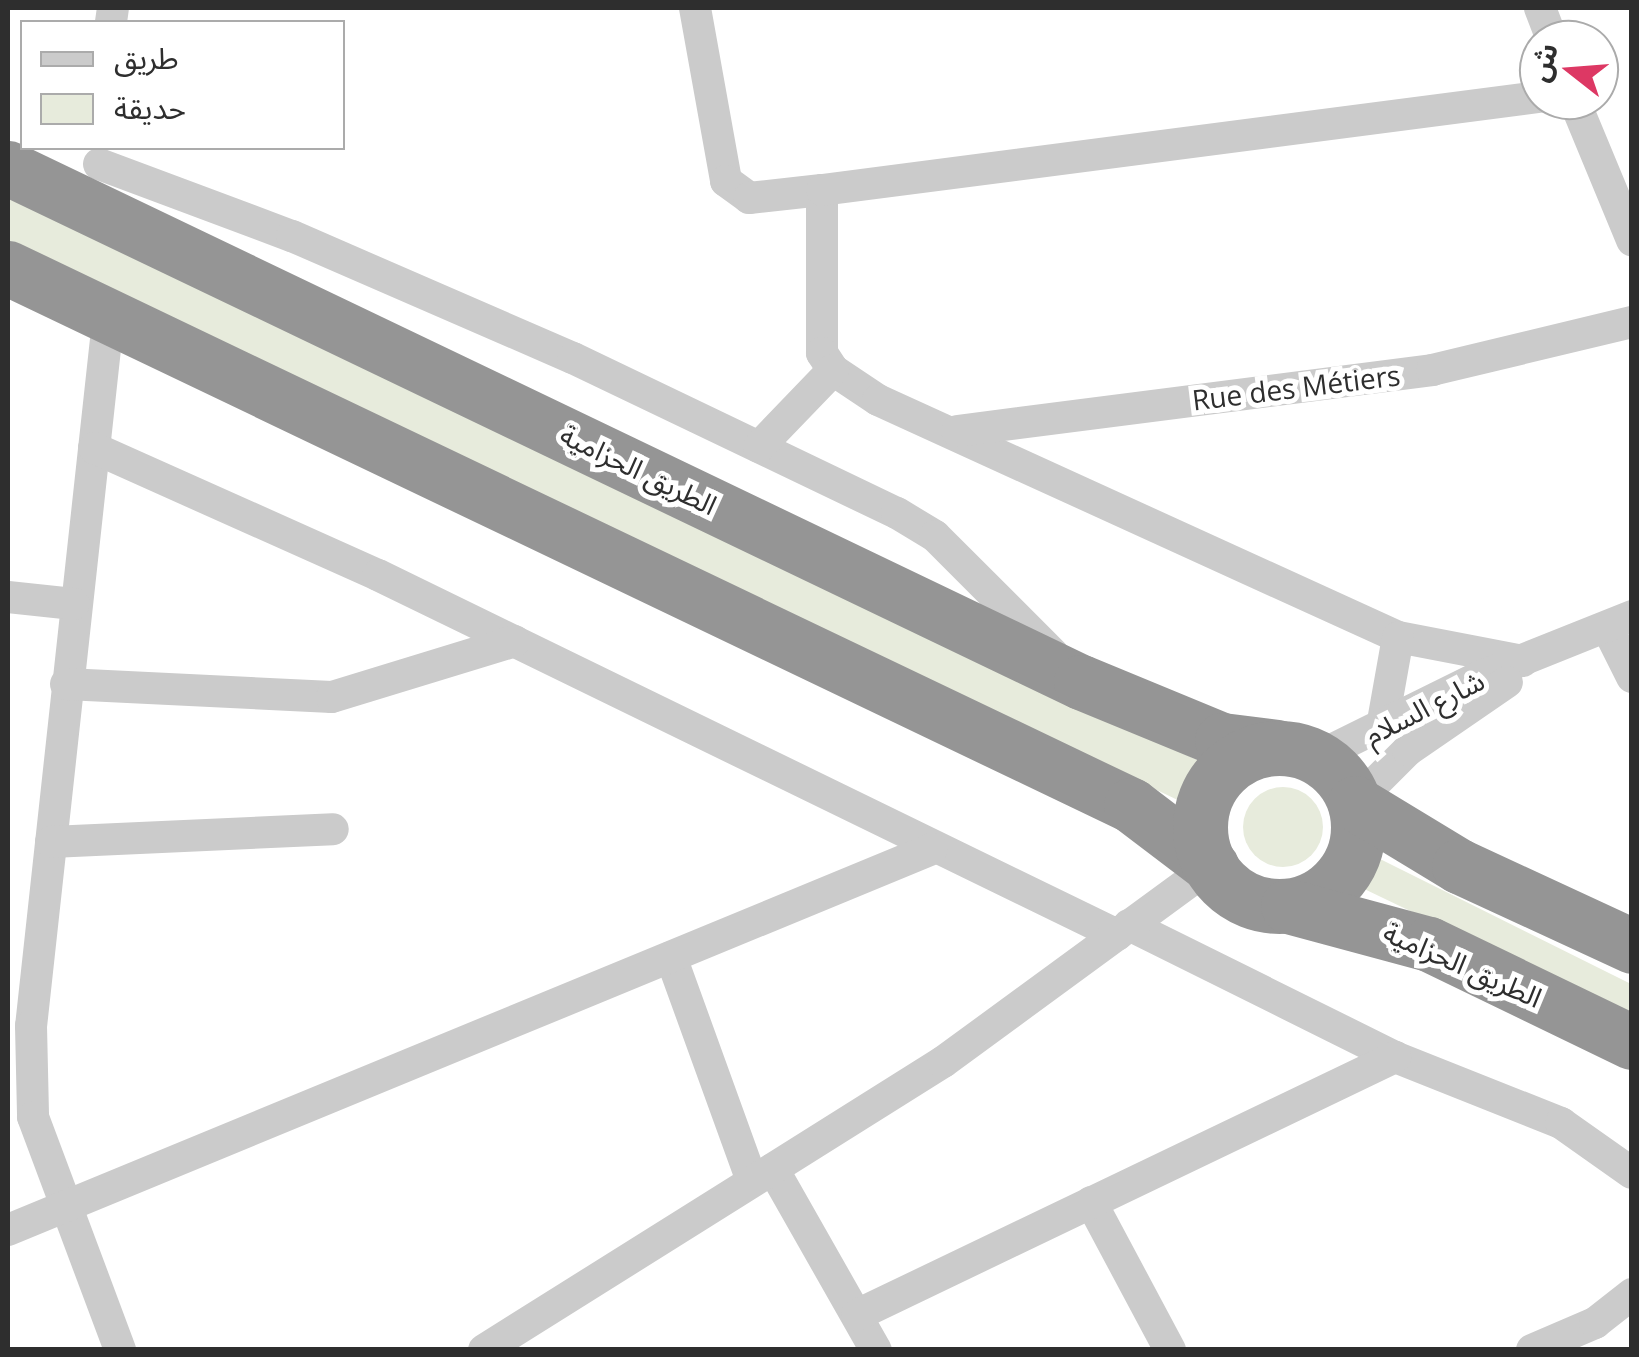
<!DOCTYPE html>
<html>
<head>
<meta charset="utf-8">
<style>
  body { margin:0 }
  #map { position:relative; width:1639px; height:1357px; overflow:hidden; background:#fff; font-family:"Open Sans","Noto Sans Arabic",sans-serif }
  div>[style] { position:absolute }
  .green>* { inset:0; background:#e7ebdc }
  .round { border-radius:50% }
  .street>* { height:32px; margin:-16px; padding:0 16px; transform-origin:16px; border-radius:16px; background:#cbcbcb }
  .highway>* { height:55px; margin:-27.5px; padding:0 27.5px; transform-origin:27.5px; border-radius:27.5px; background:#959595 }
  .highway>.ring { margin:-27.5px; padding:0; box-sizing:content-box; background:none; border:55px solid #959595; border-radius:50% }
  span { translate:-50% -50%; white-space:nowrap; text-align:center; line-height:1.15; -webkit-text-stroke:10px #fff; paint-order:stroke }
  .street-label { font-size:28px; color:#2e2e2e }
  .frame { position:absolute; inset:0; border:10px solid #2e2e2e; pointer-events:none }
  .legend { position:absolute; left:20px; top:20px; width:325px; height:130px; box-sizing:border-box; background:#fff; border:2px solid #ababab; margin:0; padding:12px 18px; list-style:none; font-size:30px; color:#2e2e2e }
  .legend li { display:flex; align-items:center; gap:20px; height:50px }
  .legend b { width:50px; border:2px solid #ababab }
  .north { position:absolute; left:1519px; top:20px; width:100px; height:100px; box-sizing:border-box; background:#fff; border:2px solid #ababab; border-radius:50%; rotate:287deg; font-size:28px; font-weight:700; line-height:40px; text-align:center; color:#2e2e2e }
  .north::after { content:''; display:block; margin:auto; width:35px; height:45px; background:#dd3864; clip-path:polygon(50% 0,100% 100%,50% 72%,0 100%) }
</style>
</head>
<body>
<div id="map">
  <div class="green">
    <div style="clip-path:polygon(8px 192px,1028px 683px,1204px 763px,1184px 803px,8px 242px)"></div>
    <div class="round" style="left:1243px;top:787px;width:80px;height:80px"></div>
    <div style="clip-path:polygon(1372px 855px,1631px 984px,1631px 1017px,1358px 886px)"></div>
  </div>
  <div class="street">
    <div style="left:695px;top:8px;width:176px;rotate:79.8deg"></div>
    <div style="left:726px;top:181px;width:29px;rotate:36deg"></div>
    <div style="left:749px;top:198px;width:73px;rotate:-6.3deg"></div>
    <div style="left:822px;top:190px;width:163px;rotate:90deg"></div>
    <div style="left:822px;top:353px;width:20px;rotate:57deg"></div>
    <div style="left:833px;top:370px;width:54px;rotate:33.7deg"></div>
    <div style="left:878px;top:400px;width:571px;rotate:24.5deg"></div>
    <div style="left:1398px;top:637px;width:127px;rotate:10.9deg"></div>
    <div style="left:1540px;top:8px;width:34px;rotate:69deg"></div>
    <div style="left:111px;top:22px;width:14px;rotate:-82deg"></div>
    <div style="left:1574px;top:100px;width:152px;rotate:67.5deg"></div>
    <div style="left:99px;top:164px;width:206px;rotate:20.5deg"></div>
    <div style="left:292px;top:236px;width:306px;rotate:23.5deg"></div>
    <div style="left:573px;top:358px;width:359px;rotate:25.6deg"></div>
    <div style="left:897px;top:513px;width:44px;rotate:31.2deg"></div>
    <div style="left:935px;top:536px;width:167px;rotate:45deg"></div>
    <div style="left:822px;top:190px;width:723px;rotate:-7.39deg"></div>
    <div style="left:109px;top:312px;width:718px;rotate:96.23deg"></div>
    <div style="left:31px;top:1026px;width:91px;rotate:88.7deg"></div>
    <div style="left:33px;top:1117px;width:249px;rotate:69.5deg"></div>
    <div style="left:957px;top:431px;width:479px;rotate:-7.3deg"></div>
    <div style="left:1432px;top:370px;width:206px;rotate:-13.5deg"></div>
    <div style="left:759px;top:447px;width:107px;rotate:-46.1deg"></div>
    <div style="left:94px;top:448px;width:311px;rotate:24.1deg"></div>
    <div style="left:378px;top:575px;width:822px;rotate:25.97deg"></div>
    <div style="left:8px;top:597px;width:66px;rotate:6.1deg"></div>
    <div style="left:1607px;top:627px;width:56px;rotate:63.4deg"></div>
    <div style="left:66px;top:684px;width:266px;rotate:2.8deg"></div>
    <div style="left:332px;top:697px;width:191px;rotate:-17deg"></div>
    <div style="left:1382px;top:727px;width:91px;rotate:-79.9deg"></div>
    <div style="left:1298px;top:749px;width:22px;rotate:18deg"></div>
    <div style="left:1319px;top:756px;width:176px;rotate:-26.3deg"></div>
    <div style="left:1477px;top:678px;width:167px;rotate:-21.8deg"></div>
    <div style="left:1355px;top:803px;width:75px;rotate:-45deg"></div>
    <div style="left:1408px;top:750px;width:120px;rotate:-34.5deg"></div>
    <div style="left:51px;top:842px;width:282px;rotate:-2.6deg"></div>
    <div style="left:1129px;top:925px;width:297px;rotate:26.4deg"></div>
    <div style="left:1395px;top:1057px;width:179px;rotate:21.7deg"></div>
    <div style="left:1561px;top:1123px;width:87px;rotate:35.2deg"></div>
    <div style="left:671px;top:957px;width:238px;rotate:70.1deg"></div>
    <div style="left:773px;top:1169px;width:208px;rotate:60.4deg"></div>
    <div style="left:1091px;top:1202px;width:168px;rotate:61.9deg"></div>
    <div style="left:8px;top:1230px;width:999px;rotate:-22.41deg"></div>
    <div style="left:857px;top:1315px;width:597px;rotate:-25.62deg"></div>
    <div style="left:484px;top:1350px;width:542px;rotate:-32.11deg"></div>
    <div style="left:943px;top:1062px;width:332px;rotate:-36.2deg"></div>
    <div style="left:1532px;top:1350px;width:69px;rotate:-23.2deg"></div>
    <div style="left:1595px;top:1323px;width:47px;rotate:-38.1deg"></div>
  </div>
  <div class="highway">
    <div style="left:8px;top:168px;width:1190px;rotate:25.6deg"></div>
    <div style="left:1081px;top:682px;width:152px;rotate:22.4deg"></div>
    <div style="left:1222px;top:740px;width:56px;rotate:7.1deg"></div>
    <div style="left:8px;top:268px;width:1245px;rotate:25.56deg"></div>
    <div style="left:1131px;top:805px;width:101px;rotate:37.3deg"></div>
    <div class="ring" style="left:1200px;top:748px;width:103px;height:103px"></div>
    <div style="left:1355px;top:803px;width:122px;rotate:31.2deg"></div>
    <div style="left:1459px;top:866px;width:191px;rotate:24.8deg"></div>
    <div style="left:1288px;top:906px;width:146px;rotate:15.1deg"></div>
    <div style="left:1429px;top:944px;width:225px;rotate:25.8deg"></div>
  </div>
  <div class="street-label">
    <span style="left:1296px;top:387px;rotate:-7deg">Rue des Métiers</span>
    <span style="left:639px;top:469px;rotate:26deg">الطريق الحزامية</span>
    <span style="left:1424px;top:707px;rotate:-27deg">شارع السلام</span>
    <span style="left:1463px;top:964px;rotate:24deg">الطريق الحزامية</span>
  </div>
  <div class="frame"></div>
  <ul class="legend">
  <li><b style="height:12px;background:#cbcbcb"></b>طريق</li>
  <li><b style="height:28px;background:#e7ebdc"></b>حديقة</li>
  </ul>
  <div class="north">ش</div>
</div>
</body>
</html>
